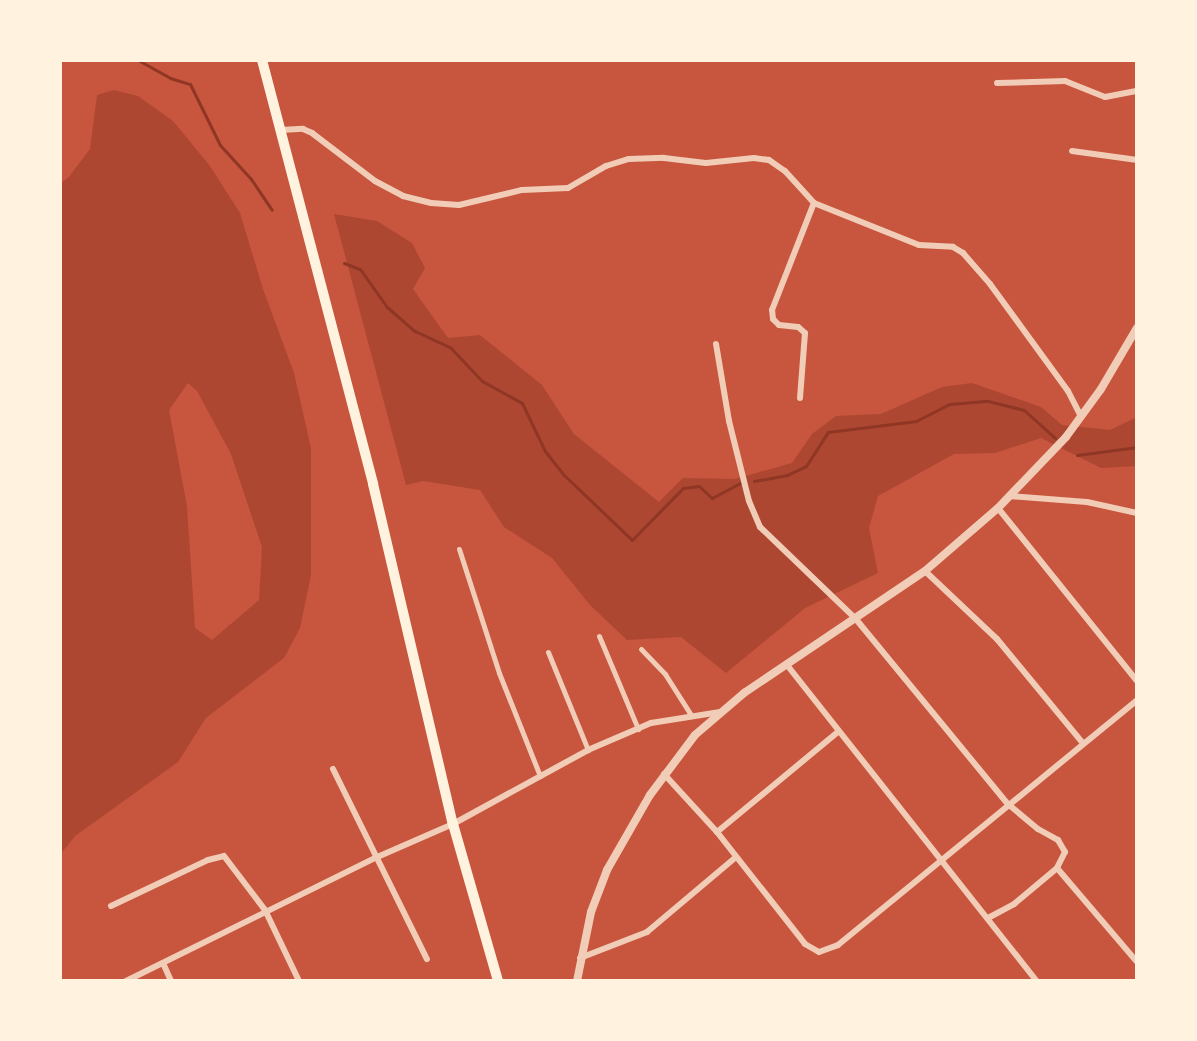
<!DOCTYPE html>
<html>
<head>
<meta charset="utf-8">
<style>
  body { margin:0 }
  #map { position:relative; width:1197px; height:1041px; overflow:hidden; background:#c8553d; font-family:"Golos Text",sans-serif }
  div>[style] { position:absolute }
  .green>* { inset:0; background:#ae4732 }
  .stream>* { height:3px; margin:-1.5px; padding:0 1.5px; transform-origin:1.5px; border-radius:1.5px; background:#8f3625 }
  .pedestrian>* { height:5px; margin:-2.5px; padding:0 2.5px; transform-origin:2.5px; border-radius:2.5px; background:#f1ccb7 }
  .minor>* { height:6px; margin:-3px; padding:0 3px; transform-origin:3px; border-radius:3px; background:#f1ccb7 }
  .tertiary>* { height:8px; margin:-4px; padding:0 4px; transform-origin:4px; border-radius:4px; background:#f1ccb7 }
  .primary>* { height:10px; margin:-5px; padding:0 5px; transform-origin:5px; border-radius:5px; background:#fff3e0 }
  span { translate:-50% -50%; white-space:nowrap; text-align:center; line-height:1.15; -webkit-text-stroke:6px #fff3e0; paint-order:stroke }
  .frame { position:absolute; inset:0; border:62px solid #fff3e0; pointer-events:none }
</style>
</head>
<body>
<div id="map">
  <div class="green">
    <div style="clip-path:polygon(evenodd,114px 90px,138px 96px,173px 121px,210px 166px,240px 213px,263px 289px,294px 373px,311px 448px,311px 575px,300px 628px,284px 658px,206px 718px,178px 762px,75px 836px,60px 855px,60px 183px,68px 178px,90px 149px,97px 95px,114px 90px,188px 383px,197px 391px,231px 454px,262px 547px,259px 600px,212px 640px,195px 628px,187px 506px,169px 410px,188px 383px)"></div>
    <div style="clip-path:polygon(334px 214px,377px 221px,412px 243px,425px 268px,413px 289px,448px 338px,480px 335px,542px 385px,574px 434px,659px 502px,683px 478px,735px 479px,792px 463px,812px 434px,836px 416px,881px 414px,942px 387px,972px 383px,1041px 407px,1062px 425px,1110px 430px,1137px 417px,1137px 466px,1101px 468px,1041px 438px,995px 453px,954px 454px,878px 496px,869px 528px,878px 573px,805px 608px,726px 673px,681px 637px,627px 640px,590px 605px,552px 558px,504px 527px,480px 490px,423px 481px,406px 485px)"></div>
  </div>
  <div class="stream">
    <div style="left:138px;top:60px;width:37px;rotate:29deg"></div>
    <div style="left:170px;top:78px;width:21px;rotate:17deg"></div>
    <div style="left:190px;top:84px;width:68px;rotate:63.8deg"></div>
    <div style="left:220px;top:145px;width:46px;rotate:47.6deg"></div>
    <div style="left:251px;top:179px;width:37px;rotate:56deg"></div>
    <div style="left:344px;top:263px;width:17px;rotate:21deg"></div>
    <div style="left:360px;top:269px;width:47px;rotate:54.6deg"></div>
    <div style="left:387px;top:307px;width:37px;rotate:41deg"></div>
    <div style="left:415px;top:331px;width:38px;rotate:25deg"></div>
    <div style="left:450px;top:347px;width:47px;rotate:46.7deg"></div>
    <div style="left:482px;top:381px;width:46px;rotate:28.8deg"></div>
    <div style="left:522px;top:403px;width:53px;rotate:64.4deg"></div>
    <div style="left:545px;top:451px;width:31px;rotate:52deg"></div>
    <div style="left:564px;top:475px;width:94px;rotate:43.7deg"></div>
    <div style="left:632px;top:540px;width:73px;rotate:-45.6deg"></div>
    <div style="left:683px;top:488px;width:16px;rotate:-7deg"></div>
    <div style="left:699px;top:486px;width:18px;rotate:43deg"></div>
    <div style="left:712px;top:498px;width:32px;rotate:-28deg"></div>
    <div style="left:1077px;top:455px;width:61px;rotate:-7.6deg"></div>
    <div style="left:754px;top:481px;width:34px;rotate:-10deg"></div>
    <div style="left:787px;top:475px;width:21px;rotate:-25deg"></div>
    <div style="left:806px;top:466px;width:40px;rotate:-57.1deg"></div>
    <div style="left:828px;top:432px;width:89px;rotate:-7.1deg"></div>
    <div style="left:916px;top:421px;width:38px;rotate:-27deg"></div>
    <div style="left:950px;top:404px;width:38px;rotate:-5deg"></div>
    <div style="left:988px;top:401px;width:37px;rotate:14deg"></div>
    <div style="left:1024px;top:410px;width:42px;rotate:42.1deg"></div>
  </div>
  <div class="pedestrian">
    <div style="left:459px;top:549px;width:130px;rotate:72.1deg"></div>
    <div style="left:499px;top:673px;width:111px;rotate:68.3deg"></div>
    <div style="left:599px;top:636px;width:101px;rotate:67.2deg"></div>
    <div style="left:641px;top:649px;width:35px;rotate:46deg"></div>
    <div style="left:665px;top:674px;width:49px;rotate:57.6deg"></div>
    <div style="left:548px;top:652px;width:106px;rotate:67.8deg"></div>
  </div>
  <div class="minor">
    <div style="left:997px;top:83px;width:68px;rotate:-1.7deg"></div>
    <div style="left:1065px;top:81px;width:43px;rotate:21.8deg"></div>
    <div style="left:1105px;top:97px;width:33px;rotate:-11deg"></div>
    <div style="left:281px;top:130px;width:22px;rotate:-3deg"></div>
    <div style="left:303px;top:129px;width:10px;rotate:24deg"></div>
    <div style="left:312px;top:133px;width:79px;rotate:37.3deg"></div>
    <div style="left:375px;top:181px;width:32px;rotate:28deg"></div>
    <div style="left:403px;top:196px;width:29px;rotate:14deg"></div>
    <div style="left:431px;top:203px;width:28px;rotate:4deg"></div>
    <div style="left:459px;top:205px;width:65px;rotate:-13.4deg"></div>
    <div style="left:522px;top:190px;width:46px;rotate:-2.5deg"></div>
    <div style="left:568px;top:188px;width:44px;rotate:-30.1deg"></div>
    <div style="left:606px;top:166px;width:24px;rotate:-17deg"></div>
    <div style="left:629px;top:159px;width:35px;rotate:-2deg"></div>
    <div style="left:664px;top:158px;width:42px;rotate:6.8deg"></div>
    <div style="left:706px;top:163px;width:48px;rotate:-5.9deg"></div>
    <div style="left:754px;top:158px;width:15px;rotate:8deg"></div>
    <div style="left:769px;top:160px;width:19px;rotate:35deg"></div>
    <div style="left:785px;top:171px;width:43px;rotate:47.8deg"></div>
    <div style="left:814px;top:203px;width:113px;rotate:21.8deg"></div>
    <div style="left:919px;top:245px;width:34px;rotate:3deg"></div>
    <div style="left:953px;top:247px;width:12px;rotate:31deg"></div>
    <div style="left:963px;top:253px;width:41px;rotate:48.9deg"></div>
    <div style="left:990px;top:284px;width:132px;rotate:53.9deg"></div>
    <div style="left:1068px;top:391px;width:28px;rotate:63deg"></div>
    <div style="left:1072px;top:151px;width:66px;rotate:7.9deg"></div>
    <div style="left:716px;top:344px;width:78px;rotate:80.4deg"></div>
    <div style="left:729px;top:421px;width:82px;rotate:76deg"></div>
    <div style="left:749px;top:501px;width:28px;rotate:67deg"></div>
    <div style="left:760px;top:527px;width:132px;rotate:43.8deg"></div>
    <div style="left:855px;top:618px;width:241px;rotate:50.6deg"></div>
    <div style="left:1008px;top:804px;width:39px;rotate:40deg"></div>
    <div style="left:1038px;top:829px;width:23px;rotate:29deg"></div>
    <div style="left:1058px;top:840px;width:14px;rotate:60deg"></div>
    <div style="left:1065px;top:852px;width:18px;rotate:117deg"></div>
    <div style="left:1057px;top:868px;width:123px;rotate:49.6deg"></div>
    <div style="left:800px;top:398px;width:65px;rotate:-85.6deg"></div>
    <div style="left:805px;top:333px;width:9px;rotate:-139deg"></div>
    <div style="left:798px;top:327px;width:19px;rotate:-174deg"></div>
    <div style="left:779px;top:325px;width:8px;rotate:-135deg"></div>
    <div style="left:773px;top:319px;width:9px;rotate:-96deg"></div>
    <div style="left:772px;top:310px;width:115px;rotate:-68.6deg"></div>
    <div style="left:1009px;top:496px;width:78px;rotate:4.4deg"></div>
    <div style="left:1087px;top:502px;width:51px;rotate:12.4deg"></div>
    <div style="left:998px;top:508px;width:222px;rotate:51.2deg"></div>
    <div style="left:925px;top:571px;width:99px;rotate:43.4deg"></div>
    <div style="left:997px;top:639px;width:134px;rotate:50.5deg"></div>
    <div style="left:787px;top:665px;width:403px;rotate:51.7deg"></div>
    <div style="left:333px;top:769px;width:212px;rotate:63.7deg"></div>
    <div style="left:664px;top:774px;width:79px;rotate:47.6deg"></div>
    <div style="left:717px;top:832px;width:142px;rotate:51.8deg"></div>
    <div style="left:805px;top:944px;width:16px;rotate:30deg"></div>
    <div style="left:819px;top:952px;width:20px;rotate:-20deg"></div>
    <div style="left:838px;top:945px;width:387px;rotate:-39.3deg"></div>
    <div style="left:717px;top:832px;width:157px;rotate:-39.6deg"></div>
    <div style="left:111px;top:906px;width:107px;rotate:-25.4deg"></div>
    <div style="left:208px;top:860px;width:16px;rotate:-14deg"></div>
    <div style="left:224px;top:856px;width:68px;rotate:52.8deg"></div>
    <div style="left:265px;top:910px;width:79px;rotate:64.4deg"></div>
    <div style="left:988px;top:918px;width:30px;rotate:-28deg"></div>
    <div style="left:1014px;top:904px;width:56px;rotate:-39.9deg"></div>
    <div style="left:580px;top:958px;width:72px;rotate:-21.2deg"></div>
    <div style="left:647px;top:932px;width:116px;rotate:-40.1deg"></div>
    <div style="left:163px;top:963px;width:20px;rotate:66deg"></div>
    <div style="left:126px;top:981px;width:278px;rotate:-26.3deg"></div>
    <div style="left:375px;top:858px;width:85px;rotate:-23.6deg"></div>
    <div style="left:453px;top:824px;width:154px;rotate:-28.7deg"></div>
    <div style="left:588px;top:750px;width:69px;rotate:-23.2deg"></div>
    <div style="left:651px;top:723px;width:70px;rotate:-9.1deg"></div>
  </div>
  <div class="tertiary">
    <div style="left:577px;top:981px;width:70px;rotate:-78.5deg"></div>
    <div style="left:591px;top:912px;width:45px;rotate:-69.1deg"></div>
    <div style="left:607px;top:870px;width:86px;rotate:-60.2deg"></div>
    <div style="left:650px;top:795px;width:75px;rotate:-53.1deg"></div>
    <div style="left:695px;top:735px;width:65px;rotate:-40.6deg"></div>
    <div style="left:744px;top:693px;width:218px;rotate:-34deg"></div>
    <div style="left:925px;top:571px;width:96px;rotate:-40.8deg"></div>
    <div style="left:998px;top:508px;width:98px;rotate:-46.2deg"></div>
    <div style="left:1066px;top:437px;width:59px;rotate:-53.9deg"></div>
    <div style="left:1101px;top:389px;width:71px;rotate:-59.5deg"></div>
  </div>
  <div class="primary">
    <div style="left:262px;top:60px;width:438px;rotate:75.3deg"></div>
    <div style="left:373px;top:484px;width:349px;rotate:76.8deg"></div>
    <div style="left:453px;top:824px;width:163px;rotate:74deg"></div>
  </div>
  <div class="frame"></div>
</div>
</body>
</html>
